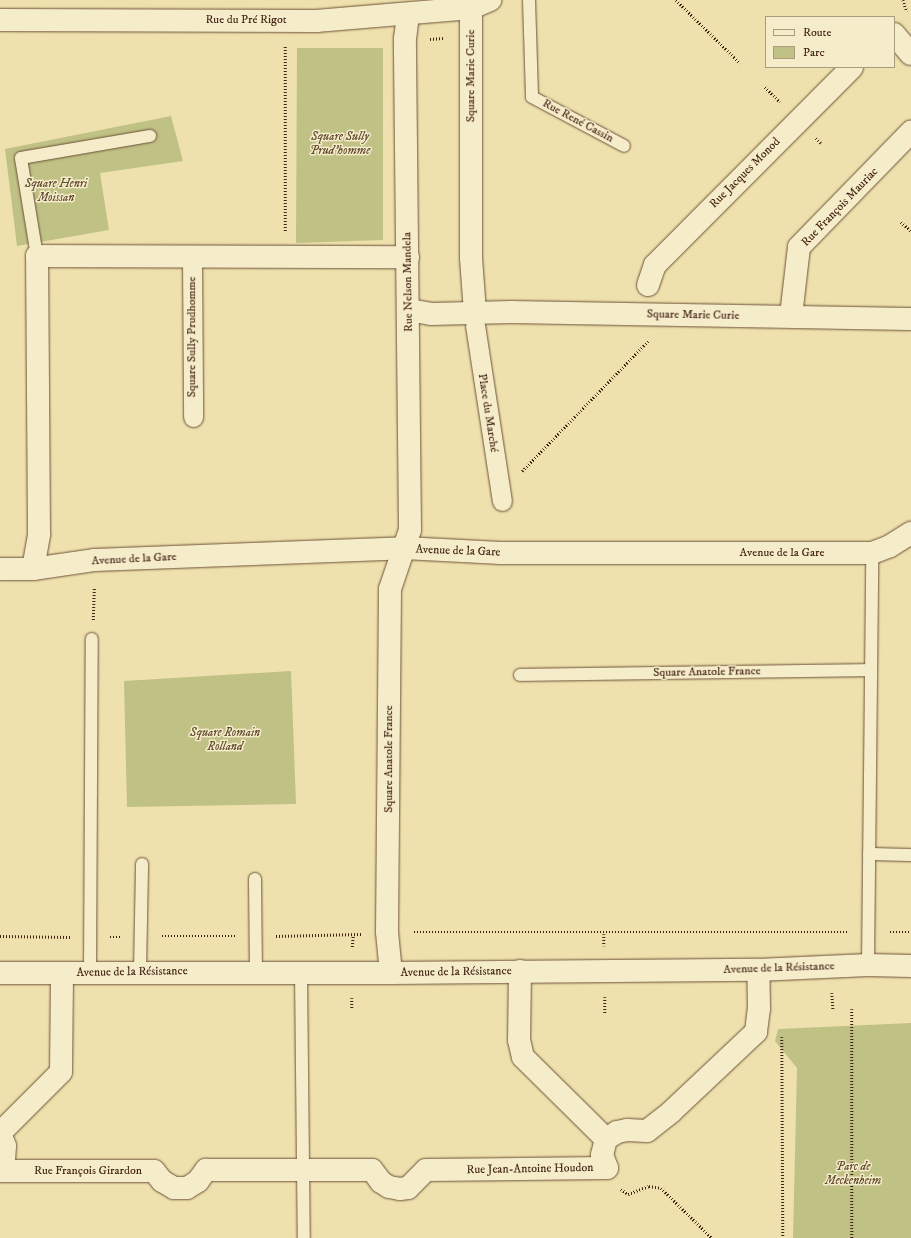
<!DOCTYPE html>
<html>
<head>
<meta charset="utf-8">
<style>
  body { margin:0 }
  #map { position:relative; width:911px; height:1238px; overflow:hidden; background:#efe1ad; font-family:"IM FELL DW Pica",serif }
  div>[style] { position:absolute }
  .green>* { inset:0; background:#c0c185 }
  .path>* { height:2.5px; margin-top:-1.25px; transform-origin:0; background:repeating-linear-gradient(90deg,#422212 0 1px,transparent 0 3px) }
  .roads { filter:drop-shadow(0 0 1px #6d5239) drop-shadow(0 0 1px #6d5239) }
  .service>* { height:12px; margin:-6px; padding:0 6px; transform-origin:6px; border-radius:6px; background:#f5ecca }
  .pedestrian>* { height:19px; margin:-9.5px; padding:0 9.5px; transform-origin:9.5px; border-radius:9.5px; background:#f5ecca }
  .minor>* { height:22px; margin:-11px; padding:0 11px; transform-origin:11px; border-radius:11px; background:#f5ecca }
  span { translate:-50% -50%; white-space:nowrap; text-align:center; line-height:1.15; -webkit-text-stroke:3px #f5ecca; paint-order:stroke }
  .street-label { font-size:12px; color:#422212 }
  .park-label { font-size:12px; color:#624a2f; font-style:italic }
  .legend { position:absolute; left:765px; top:16px; width:130px; height:52px; box-sizing:border-box; background:#f5ecca; border:1px solid #ad9b80; margin:0; padding:5px 7px; list-style:none; font-size:12px; color:#422212 }
  .legend li { display:flex; align-items:center; gap:8px; height:20px }
  .legend b { width:20px; border:1px solid #ad9b80 }
</style>
</head>
<body>
<div id="map">
  <div class="green">
    <div style="clip-path:polygon(297px 48px,383px 48px,383px 240px,296px 243px)"></div>
    <div style="clip-path:polygon(171px 116px,183px 161px,100px 173px,109px 230px,17px 246px,5px 149px)"></div>
    <div style="clip-path:polygon(291px 671px,296px 804px,127px 807px,124px 681px)"></div>
    <div style="clip-path:polygon(911px 1023px,911px 1238px,793px 1238px,797px 1068px,775px 1041px,778px 1029px)"></div>
  </div>
  <div class="path">
    <div style="left:676px;top:0;width:90px;rotate:44.5deg"></div>
    <div style="left:903px;top:0;width:12px;rotate:70deg"></div>
    <div style="left:430px;top:39px;width:13px;rotate:-4deg"></div>
    <div style="left:765px;top:87px;width:21px;rotate:45deg"></div>
    <div style="left:816px;top:138px;width:7px;rotate:45deg"></div>
    <div style="left:901px;top:222px;width:13px;rotate:42deg"></div>
    <div style="left:285px;top:231px;width:185px;rotate:-90deg"></div>
    <div style="left:522px;top:471px;width:182px;rotate:-45.9deg"></div>
    <div style="left:93px;top:620px;width:33px;rotate:-88deg"></div>
    <div style="left:414px;top:932px;width:435px"></div>
    <div style="left:890px;top:932px;width:21px"></div>
    <div style="left:604px;top:934px;width:12px;rotate:90deg"></div>
    <div style="left:0;top:936px;width:71px;rotate:0.8deg"></div>
    <div style="left:162px;top:936px;width:73px"></div>
    <div style="left:276px;top:936px;width:85px;rotate:-1.3deg"></div>
    <div style="left:110px;top:937px;width:11px"></div>
    <div style="left:352px;top:947px;width:12px;rotate:-85deg"></div>
    <div style="left:832px;top:993px;width:16px;rotate:86deg"></div>
    <div style="left:605px;top:997px;width:16px;rotate:90deg"></div>
    <div style="left:352px;top:998px;width:11px;rotate:90deg"></div>
    <div style="left:852px;top:1009px;width:229px;rotate:90deg"></div>
    <div style="left:782px;top:1037px;width:201px;rotate:89.7deg"></div>
    <div style="left:621px;top:1189px;width:9px;rotate:36deg"></div>
    <div style="left:628px;top:1194px;width:22px;rotate:-21deg"></div>
    <div style="left:649px;top:1186px;width:12px;rotate:9deg"></div>
    <div style="left:661px;top:1188px;width:71px;rotate:44.4deg"></div>
  </div>
  <div class="roads">
    <div class="service">
      <div style="left:529px;top:0;width:97px;rotate:88.2deg"></div>
      <div style="left:532px;top:97px;width:104px;rotate:28deg"></div>
      <div style="left:37px;top:256px;width:99px;rotate:-99.3deg"></div>
      <div style="left:21px;top:158px;width:131px;rotate:-9.7deg"></div>
      <div style="left:520px;top:675px;width:351px;rotate:-0.8deg"></div>
      <div style="left:869px;top:854px;width:42px;rotate:1.4deg"></div>
      <div style="left:255px;top:879px;width:93px;rotate:89.4deg"></div>
      <div style="left:868px;top:965px;width:412px;rotate:-89.4deg"></div>
      <div style="left:90px;top:971px;width:332px;rotate:-89.7deg"></div>
      <div style="left:140px;top:971px;width:107px;rotate:-88.9deg"></div>
      <div style="left:301px;top:973px;width:265px;rotate:89.4deg"></div>
    </div>
    <div class="pedestrian">
      <div style="left:192px;top:256px;width:161px;rotate:89.6deg"></div>
      <div style="left:475px;top:325px;width:178px;rotate:81.3deg"></div>
    </div>
    <div class="minor">
      <div style="left:471px;top:8px;width:250px;rotate:90deg"></div>
      <div style="left:471px;top:258px;width:54px;rotate:85.8deg"></div>
      <div style="left:0;top:20px;width:316px;rotate:0.2deg"></div>
      <div style="left:316px;top:21px;width:156px;rotate:-4.8deg"></div>
      <div style="left:471px;top:8px;width:21px;rotate:-23deg"></div>
      <div style="left:894px;top:34px;width:26px;rotate:50deg"></div>
      <div style="left:648px;top:285px;width:21px;rotate:-71deg"></div>
      <div style="left:655px;top:265px;width:279px;rotate:-45.1deg"></div>
      <div style="left:409px;top:310px;width:22px;rotate:10deg"></div>
      <div style="left:431px;top:314px;width:80px;rotate:-1.4deg"></div>
      <div style="left:511px;top:312px;width:400px;rotate:1deg"></div>
      <div style="left:791px;top:316px;width:69px;rotate:-83.4deg"></div>
      <div style="left:799px;top:247px;width:161px;rotate:-45.8deg"></div>
      <div style="left:0;top:569px;width:33px"></div>
      <div style="left:33px;top:569px;width:63px;rotate:-8.3deg"></div>
      <div style="left:95px;top:560px;width:309px;rotate:-2.2deg"></div>
      <div style="left:404px;top:548px;width:97px;rotate:3deg"></div>
      <div style="left:501px;top:553px;width:371px"></div>
      <div style="left:872px;top:553px;width:19px;rotate:-21deg"></div>
      <div style="left:890px;top:546px;width:25px;rotate:-32deg"></div>
      <div style="left:33px;top:569px;width:36px;rotate:-80deg"></div>
      <div style="left:39px;top:534px;width:278px;rotate:-90.4deg"></div>
      <div style="left:37px;top:256px;width:371px;rotate:0.2deg"></div>
      <div style="left:520px;top:971px;width:69px;rotate:90.8deg"></div>
      <div style="left:519px;top:1040px;width:17px;rotate:77deg"></div>
      <div style="left:523px;top:1057px;width:117px;rotate:44.7deg"></div>
      <div style="left:0;top:973px;width:391px"></div>
      <div style="left:391px;top:973px;width:367px;rotate:-0.5deg"></div>
      <div style="left:758px;top:970px;width:110px;rotate:-2.6deg"></div>
      <div style="left:868px;top:965px;width:43px;rotate:1.3deg"></div>
      <div style="left:391px;top:973px;width:41px;rotate:-95.6deg"></div>
      <div style="left:387px;top:932px;width:343px;rotate:-89.5deg"></div>
      <div style="left:390px;top:589px;width:62px;rotate:-71.3deg"></div>
      <div style="left:410px;top:530px;width:491px;rotate:-90.6deg"></div>
      <div style="left:405px;top:39px;width:24px;rotate:-83deg"></div>
      <div style="left:0;top:1133px;width:86px;rotate:-45deg"></div>
      <div style="left:61px;top:1072px;width:99px;rotate:-89.4deg"></div>
      <div style="left:0;top:1133px;width:14px;rotate:69deg"></div>
      <div style="left:5px;top:1146px;width:13px;rotate:94deg"></div>
      <div style="left:4px;top:1159px;width:8px;rotate:120deg"></div>
      <div style="left:0;top:1171px;width:154px"></div>
      <div style="left:154px;top:1171px;width:13px;rotate:51deg"></div>
      <div style="left:162px;top:1181px;width:14px;rotate:30deg"></div>
      <div style="left:174px;top:1188px;width:13px"></div>
      <div style="left:187px;top:1188px;width:13px;rotate:-32deg"></div>
      <div style="left:198px;top:1181px;width:14px;rotate:-54deg"></div>
      <div style="left:206px;top:1170px;width:166px"></div>
      <div style="left:372px;top:1170px;width:15px;rotate:53deg"></div>
      <div style="left:381px;top:1182px;width:9px;rotate:32deg"></div>
      <div style="left:389px;top:1187px;width:11px;rotate:10deg"></div>
      <div style="left:400px;top:1189px;width:8px;rotate:-7deg"></div>
      <div style="left:408px;top:1188px;width:25px;rotate:-45deg"></div>
      <div style="left:426px;top:1170px;width:181px;rotate:-0.6deg"></div>
      <div style="left:607px;top:1168px;width:14px;rotate:-111deg"></div>
      <div style="left:602px;top:1155px;width:16px;rotate:-76deg"></div>
      <div style="left:606px;top:1139px;width:13px;rotate:-32deg"></div>
      <div style="left:617px;top:1132px;width:10px;rotate:-11deg"></div>
      <div style="left:627px;top:1130px;width:20px;rotate:3deg"></div>
      <div style="left:647px;top:1131px;width:31px;rotate:-38deg"></div>
      <div style="left:671px;top:1112px;width:117px;rotate:-43.3deg"></div>
      <div style="left:756px;top:1032px;width:23px;rotate:-83deg"></div>
      <div style="left:759px;top:1009px;width:39px;rotate:-91deg"></div>
    </div>
  </div>
  <div class="street-label">
    <span style="left:246px;top:20px">Rue du Pré Rigot</span>
    <span style="left:471px;top:76px;rotate:-90deg">Square Marie Curie</span>
    <span style="left:578px;top:121px;rotate:28deg">Rue René Cassin</span>
    <span style="left:745px;top:173px;rotate:-45deg">Rue Jacques Monod</span>
    <span style="left:840px;top:207px;rotate:-46deg">Rue François Mauriac</span>
    <span style="left:408px;top:282px;rotate:-91deg">Rue Nelson Mandela</span>
    <span style="left:693px;top:315px;rotate:1deg">Square Marie Curie</span>
    <span style="left:192px;top:337px;rotate:-90deg">Square Sully Prudhomme</span>
    <span style="left:488px;top:413px;rotate:81deg">Place du Marché</span>
    <span style="left:458px;top:551px;rotate:2deg">Avenue de la Gare</span>
    <span style="left:782px;top:553px">Avenue de la Gare</span>
    <span style="left:134px;top:559px;rotate:-3deg">Avenue de la Gare</span>
    <span style="left:707px;top:672px;rotate:-1deg">Square Anatole France</span>
    <span style="left:389px;top:759px;rotate:-90deg">Square Anatole France</span>
    <span style="left:779px;top:968px;rotate:-2deg">Avenue de la Résistance</span>
    <span style="left:132px;top:972px;rotate:-1deg">Avenue de la Résistance</span>
    <span style="left:456px;top:972px;rotate:-1deg">Avenue de la Résistance</span>
    <span style="left:530px;top:1169px;rotate:-1deg">Rue Jean-Antoine Houdon</span>
    <span style="left:88px;top:1171px">Rue François Girardon</span>
  </div>
  <div class="park-label">
    <span style="left:340px;top:144px">Square Sully<br>Prud'homme</span>
    <span style="left:56px;top:191px">Square Henri<br>Moissan</span>
    <span style="left:225px;top:740px">Square Romain<br>Rolland</span>
    <span style="left:853px;top:1174px">Parc de<br>Meckenheim</span>
  </div>
  <ul class="legend">
  <li><b style="height:5px;background:#f5ecca"></b>Route</li>
  <li><b style="height:11px;background:#c0c185"></b>Parc</li>
  </ul>
</div>
</body>
</html>
